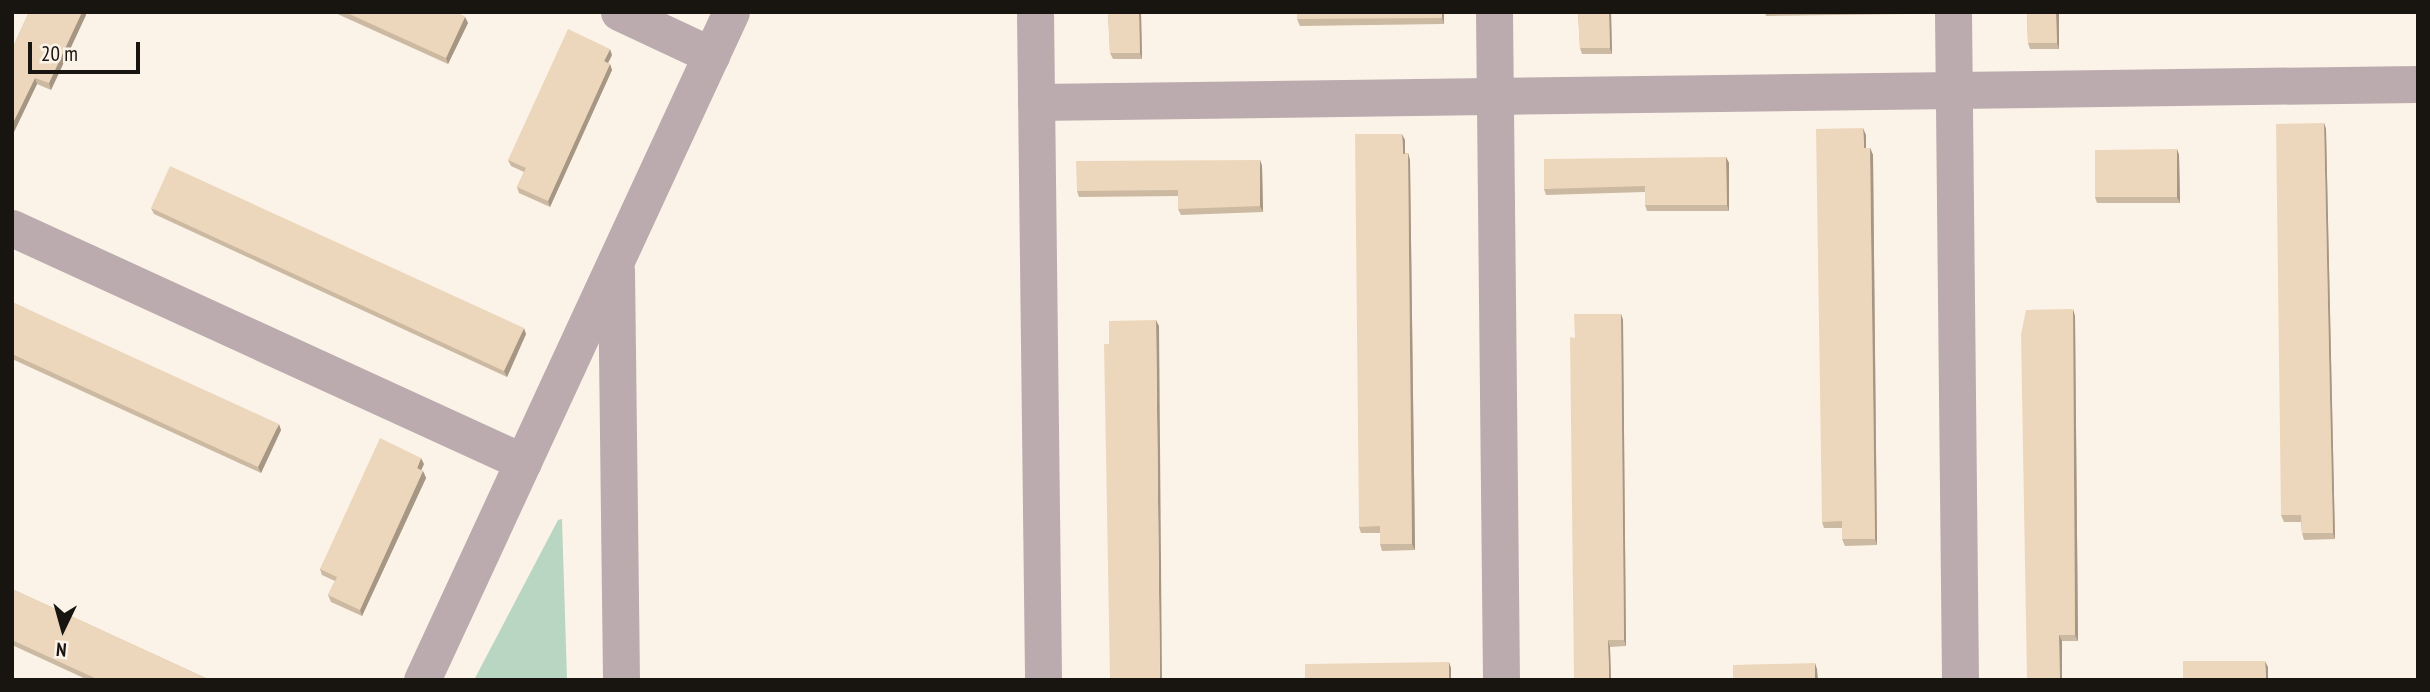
<!DOCTYPE html>
<html>
<head>
<meta charset="utf-8">
<style>
  body { margin:0 }
  #map { position:relative; width:2430px; height:692px; overflow:hidden; background:#fcf3e8; font-family:"PT Sans Narrow",sans-serif }
  div>[style] { position:absolute }
  .green>* { inset:0; background:#b9d6c2 }
  .minor>* { height:37px; margin:-18.5px; padding:0 18.5px; transform-origin:18.5px; border-radius:18.5px; background:#bcabae }
  .wall>* { inset:0; background:#ccb9a2 }
  .shaded-wall>* { inset:0; background:#a69684 }
  .building>* { inset:0; background:#edd7bc }
  span { translate:-50% -50%; white-space:nowrap; text-align:center; line-height:1.15; -webkit-text-stroke:6px #fcf3e8; paint-order:stroke }
  .frame { position:absolute; inset:0; border:14px solid #181511; pointer-events:none }
  .north { position:absolute; left:28px; top:594px; width:70px; height:70px; -webkit-text-stroke:5px #fcf3e8; paint-order:stroke; rotate:185deg; font-size:19px; font-weight:700; line-height:28px; text-align:center; color:#181511 }
  .north::after { content:''; display:block; margin:auto; width:24px; height:32px; background:#181511; clip-path:polygon(50% 0,100% 100%,50% 72%,0 100%) }
  .scale { position:absolute; left:28px; top:42px; width:112px; height:32px; box-sizing:border-box; border:4px solid #181511; border-top:0; padding-left:9px; font-size:21px; line-height:24px; white-space:nowrap; color:#181511; -webkit-text-stroke:5px #fcf3e8; paint-order:stroke }
</style>
</head>
<body>
<div id="map">
  <div class="green">
    <div style="clip-path:polygon(562px 519px,567px 680px,474px 680px,558px 520px)"></div>
  </div>
  <div class="minor">
    <div style="left:619px;top:12px;width:102px;rotate:25.1deg"></div>
    <div style="left:1035px;top:12px;width:668px;rotate:89.31deg"></div>
    <div style="left:1494px;top:12px;width:668px;rotate:89.4deg"></div>
    <div style="left:1953px;top:12px;width:668px;rotate:89.4deg"></div>
    <div style="left:1036px;top:102px;width:1382px;rotate:-0.75deg"></div>
    <div style="left:12px;top:228px;width:562px;rotate:24.6deg"></div>
    <div style="left:616px;top:270px;width:410px;rotate:89.3deg"></div>
    <div style="left:422px;top:680px;width:736px;rotate:-65.18deg"></div>
  </div>
  <div class="wall">
    <div style="clip-path:polygon(29px 12px,85px 12px,86px 15px,51px 90px,37px 84px,12px 136px,12px 49px)"></div>
    <div style="clip-path:polygon(333px 12px,456px 12px,465px 17px,468px 23px,448px 64px)"></div>
    <div style="clip-path:polygon(1108px 12px,1141px 12px,1142px 59px,1113px 59px,1110px 53px)"></div>
    <div style="clip-path:polygon(1444px 12px,1444px 24px,1300px 26px,1297px 19px)"></div>
    <div style="clip-path:polygon(1578px 12px,1611px 12px,1612px 54px,1582px 54px,1580px 48px)"></div>
    <div style="clip-path:polygon(1765px 12px,1910px 12px,1910px 14px,1766px 16px)"></div>
    <div style="clip-path:polygon(2027px 12px,2059px 12px,2059px 49px,2030px 49px,2028px 43px)"></div>
    <div style="clip-path:polygon(612px 55px,608px 63px,610px 64px,612px 70px,550px 207px,519px 193px,517px 187px,524px 172px,511px 166px,508px 160px)"></div>
    <div style="clip-path:polygon(2324px 123px,2326px 129px,2335px 539px,2304px 540px,2302px 533px,2301px 522px,2284px 522px,2281px 515px)"></div>
    <div style="clip-path:polygon(1866px 135px,1866px 148px,1870px 148px,1873px 155px,1877px 545px,1845px 546px,1842px 539px,1842px 528px,1824px 528px,1822px 522px)"></div>
    <div style="clip-path:polygon(1405px 140px,1405px 153px,1408px 153px,1410px 160px,1415px 550px,1382px 551px,1380px 544px,1380px 533px,1361px 533px,1359px 527px)"></div>
    <div style="clip-path:polygon(2177px 149px,2179px 155px,2180px 203px,2097px 203px,2095px 197px)"></div>
    <div style="clip-path:polygon(1726px 157px,1729px 163px,1729px 211px,1647px 211px,1645px 205px,1645px 192px,1546px 195px,1544px 189px)"></div>
    <div style="clip-path:polygon(1260px 160px,1262px 166px,1263px 212px,1181px 215px,1178px 209px,1178px 196px,1079px 197px,1077px 191px)"></div>
    <div style="clip-path:polygon(151px 208px,526px 334px,507px 377px,154px 214px)"></div>
    <div style="clip-path:polygon(12px 302px,281px 430px,261px 473px,12px 359px)"></div>
    <div style="clip-path:polygon(1621px 314px,1623px 320px,1626px 646px,1610px 647px,1611px 680px,1575px 338px)"></div>
    <div style="clip-path:polygon(2075px 316px,2078px 641px,2062px 641px,2062px 680px,2027px 680px)"></div>
    <div style="clip-path:polygon(424px 464px,421px 470px,423px 471px,426px 478px,362px 616px,331px 602px,328px 595px,335px 581px,322px 575px,320px 569px)"></div>
    <div style="clip-path:polygon(12px 589px,210px 680px,88px 680px,12px 645px)"></div>
  </div>
  <div class="shaded-wall">
    <div style="clip-path:polygon(82px 12px,85px 12px,86px 15px,51px 90px,49px 83px)"></div>
    <div style="clip-path:polygon(1139px 12px,1141px 12px,1142px 59px,1140px 53px)"></div>
    <div style="clip-path:polygon(1442px 12px,1444px 12px,1444px 24px,1442px 18px)"></div>
    <div style="clip-path:polygon(1609px 12px,1611px 12px,1612px 54px,1610px 48px)"></div>
    <div style="clip-path:polygon(2056px 12px,2059px 12px,2059px 49px,2057px 43px)"></div>
    <div style="clip-path:polygon(465px 17px,468px 23px,448px 64px,446px 58px)"></div>
    <div style="clip-path:polygon(610px 49px,612px 55px,606px 67px,604px 61px)"></div>
    <div style="clip-path:polygon(610px 64px,612px 70px,550px 207px,548px 201px)"></div>
    <div style="clip-path:polygon(35px 78px,37px 84px,12px 136px,12px 125px)"></div>
    <div style="clip-path:polygon(2324px 123px,2326px 129px,2335px 539px,2333px 533px)"></div>
    <div style="clip-path:polygon(1863px 128px,1866px 135px,1866px 155px,1864px 148px)"></div>
    <div style="clip-path:polygon(1402px 134px,1405px 140px,1405px 160px,1403px 154px)"></div>
    <div style="clip-path:polygon(1870px 148px,1873px 155px,1877px 545px,1875px 539px)"></div>
    <div style="clip-path:polygon(2177px 149px,2179px 155px,2180px 203px,2177px 197px)"></div>
    <div style="clip-path:polygon(1408px 153px,1410px 160px,1415px 550px,1412px 544px)"></div>
    <div style="clip-path:polygon(1726px 157px,1729px 163px,1729px 211px,1727px 205px)"></div>
    <div style="clip-path:polygon(1260px 160px,1262px 166px,1263px 212px,1260px 206px)"></div>
    <div style="clip-path:polygon(2073px 309px,2075px 316px,2078px 641px,2075px 635px)"></div>
    <div style="clip-path:polygon(1621px 314px,1623px 320px,1626px 646px,1624px 640px)"></div>
    <div style="clip-path:polygon(1156px 320px,1159px 326px,1162px 680px,1160px 680px)"></div>
    <div style="clip-path:polygon(524px 328px,526px 334px,507px 377px,504px 371px)"></div>
    <div style="clip-path:polygon(279px 424px,281px 430px,261px 473px,258px 467px)"></div>
    <div style="clip-path:polygon(421px 458px,424px 464px,419px 475px,417px 468px)"></div>
    <div style="clip-path:polygon(423px 471px,426px 478px,362px 616px,360px 610px)"></div>
    <div style="clip-path:polygon(2059px 635px,2062px 641px,2062px 680px,2060px 680px)"></div>
    <div style="clip-path:polygon(1608px 640px,1610px 647px,1611px 680px,1609px 680px)"></div>
    <div style="clip-path:polygon(2265px 661px,2268px 667px,2268px 680px,2266px 680px)"></div>
    <div style="clip-path:polygon(1449px 662px,1451px 668px,1451px 680px,1449px 680px)"></div>
    <div style="clip-path:polygon(1815px 663px,1817px 669px,1818px 680px,1815px 680px)"></div>
  </div>
  <div class="building">
    <div style="clip-path:polygon(29px 12px,82px 12px,49px 83px,35px 78px,12px 125px,12px 49px)"></div>
    <div style="clip-path:polygon(345px 12px,456px 12px,465px 17px,446px 58px)"></div>
    <div style="clip-path:polygon(1108px 12px,1139px 12px,1140px 53px,1110px 53px)"></div>
    <div style="clip-path:polygon(1297px 12px,1442px 12px,1442px 18px,1297px 19px)"></div>
    <div style="clip-path:polygon(1578px 12px,1609px 12px,1610px 48px,1580px 48px)"></div>
    <div style="clip-path:polygon(2027px 12px,2056px 12px,2057px 43px,2028px 43px)"></div>
    <div style="clip-path:polygon(568px 29px,610px 49px,604px 61px,610px 64px,548px 201px,517px 187px,526px 168px,508px 160px)"></div>
    <div style="clip-path:polygon(2324px 123px,2333px 533px,2302px 533px,2301px 515px,2281px 515px,2276px 124px)"></div>
    <div style="clip-path:polygon(1863px 128px,1864px 148px,1870px 148px,1875px 539px,1842px 539px,1842px 521px,1822px 522px,1816px 129px)"></div>
    <div style="clip-path:polygon(1355px 134px,1402px 134px,1403px 154px,1408px 153px,1412px 544px,1380px 544px,1380px 526px,1359px 527px)"></div>
    <div style="clip-path:polygon(2177px 149px,2177px 197px,2095px 197px,2095px 150px)"></div>
    <div style="clip-path:polygon(1726px 157px,1727px 205px,1645px 205px,1645px 186px,1544px 189px,1544px 159px)"></div>
    <div style="clip-path:polygon(1260px 160px,1260px 206px,1178px 209px,1178px 190px,1077px 191px,1076px 161px)"></div>
    <div style="clip-path:polygon(170px 166px,524px 328px,504px 371px,151px 208px)"></div>
    <div style="clip-path:polygon(12px 302px,279px 424px,258px 467px,12px 354px)"></div>
    <div style="clip-path:polygon(2073px 309px,2075px 635px,2059px 635px,2060px 680px,2027px 680px,2021px 334px,2026px 310px)"></div>
    <div style="clip-path:polygon(1574px 314px,1621px 314px,1624px 640px,1608px 640px,1609px 680px,1574px 680px,1570px 337px,1575px 338px)"></div>
    <div style="clip-path:polygon(1156px 320px,1160px 680px,1110px 680px,1104px 344px,1109px 344px,1109px 321px)"></div>
    <div style="clip-path:polygon(380px 438px,421px 458px,417px 468px,423px 471px,360px 610px,328px 595px,337px 577px,320px 569px)"></div>
    <div style="clip-path:polygon(12px 589px,210px 680px,99px 680px,12px 640px)"></div>
    <div style="clip-path:polygon(2183px 661px,2265px 661px,2266px 680px,2183px 680px)"></div>
    <div style="clip-path:polygon(1449px 662px,1449px 680px,1305px 680px,1305px 664px)"></div>
    <div style="clip-path:polygon(1815px 663px,1815px 680px,1733px 680px,1733px 665px)"></div>
  </div>
  <div class="frame"></div>
  <div class="north">N</div>
  <div class="scale">20 m</div>
</div>
</body>
</html>
